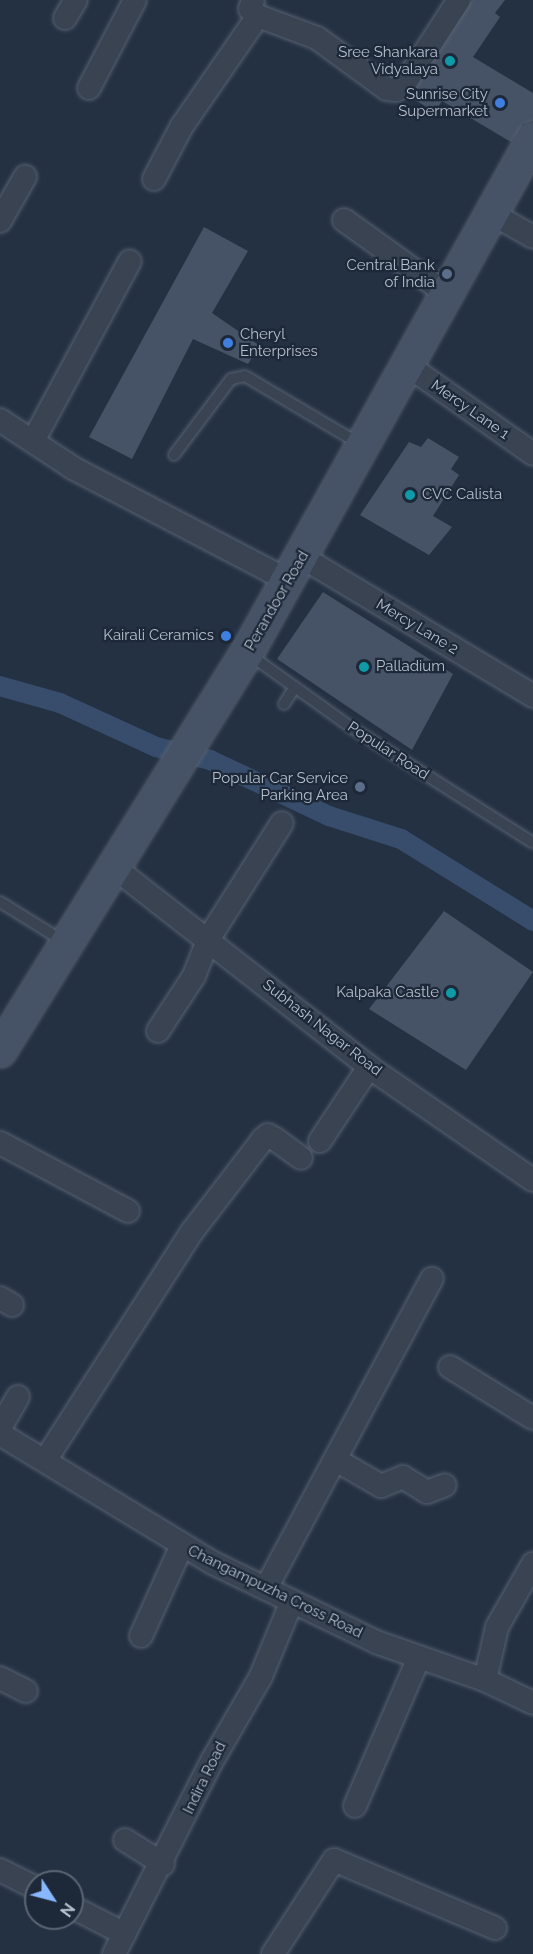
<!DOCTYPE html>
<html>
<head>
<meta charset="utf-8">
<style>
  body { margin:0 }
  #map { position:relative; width:533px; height:1954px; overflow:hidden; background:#243143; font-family:Raleway,sans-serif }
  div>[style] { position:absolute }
  .canal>* { height:20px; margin:-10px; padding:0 10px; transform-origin:10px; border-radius:10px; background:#374d6b }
  .building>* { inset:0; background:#465367 }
  .roads { filter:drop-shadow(0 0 2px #576170) drop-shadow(0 0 2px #576170) }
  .service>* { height:10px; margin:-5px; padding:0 5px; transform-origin:5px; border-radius:5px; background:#394352 }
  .minor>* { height:22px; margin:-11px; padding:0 11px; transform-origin:11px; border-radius:11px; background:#394352 }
  .secondary>* { height:32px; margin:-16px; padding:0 16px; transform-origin:16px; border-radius:16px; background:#465266 }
  .dots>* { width:16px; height:16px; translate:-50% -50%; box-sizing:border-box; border:3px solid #1d2838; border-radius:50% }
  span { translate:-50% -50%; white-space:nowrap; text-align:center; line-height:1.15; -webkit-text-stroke:4.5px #1d2838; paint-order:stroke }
  .poi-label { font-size:15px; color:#b6bfcc }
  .right { translate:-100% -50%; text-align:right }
  .left { translate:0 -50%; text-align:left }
  .street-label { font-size:15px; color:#b6bfcc }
  .north { position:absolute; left:24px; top:1870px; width:60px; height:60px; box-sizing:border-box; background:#1d2838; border:2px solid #5a6473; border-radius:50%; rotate:126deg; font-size:16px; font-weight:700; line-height:24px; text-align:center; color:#b6bfcc }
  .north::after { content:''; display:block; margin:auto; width:21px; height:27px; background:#88b7ff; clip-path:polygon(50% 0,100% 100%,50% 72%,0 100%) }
</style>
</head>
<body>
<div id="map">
  <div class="canal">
    <div style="left:0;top:686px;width:62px;rotate:15.8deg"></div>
    <div style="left:60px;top:703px;width:106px;rotate:24.6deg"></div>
    <div style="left:156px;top:747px;width:56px;rotate:13.5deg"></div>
    <div style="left:210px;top:760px;width:132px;rotate:25.2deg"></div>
    <div style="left:329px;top:816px;width:76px;rotate:17.7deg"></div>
    <div style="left:401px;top:839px;width:155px;rotate:31.8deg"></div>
  </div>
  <div class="building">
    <div style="clip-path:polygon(472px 0,505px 0,495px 13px,500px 17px,473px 57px,533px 93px,533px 121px,523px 124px,511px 142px,442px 101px,435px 112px,410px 97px)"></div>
    <div style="clip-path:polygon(204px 227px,248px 251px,212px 313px,260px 346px,248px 364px,193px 339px,132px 459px,89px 437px)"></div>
    <div style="clip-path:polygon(428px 438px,459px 457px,451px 469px,459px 475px,433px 516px,452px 527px,429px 555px,360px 515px,409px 442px,421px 447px)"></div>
    <div style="clip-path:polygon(323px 592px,453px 674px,412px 750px,277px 659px)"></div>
    <div style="clip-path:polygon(444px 911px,533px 972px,466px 1070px,369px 1009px)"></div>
  </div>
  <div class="roads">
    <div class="service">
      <div style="left:174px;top:455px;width:95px;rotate:-53.1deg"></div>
      <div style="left:231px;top:379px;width:14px;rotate:-12deg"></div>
      <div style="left:245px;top:376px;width:134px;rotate:30.6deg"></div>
      <div style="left:250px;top:655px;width:125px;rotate:35.6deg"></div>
      <div style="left:352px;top:728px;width:214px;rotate:32.4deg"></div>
      <div style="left:284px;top:704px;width:20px;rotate:-57deg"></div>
      <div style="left:0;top:902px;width:78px;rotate:31.8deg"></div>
    </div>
    <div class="minor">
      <div style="left:253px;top:0;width:9px;rotate:108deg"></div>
      <div style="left:250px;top:9px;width:11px;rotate:41deg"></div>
      <div style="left:258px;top:16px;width:63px;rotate:20.4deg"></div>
      <div style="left:317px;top:38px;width:87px;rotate:36.1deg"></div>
      <div style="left:387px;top:89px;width:9px;rotate:6deg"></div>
      <div style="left:396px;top:90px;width:11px;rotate:-38deg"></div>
      <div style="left:405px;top:83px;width:99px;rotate:-57deg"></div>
      <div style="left:65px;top:18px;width:21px;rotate:-59deg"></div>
      <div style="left:89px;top:88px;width:99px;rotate:-62.4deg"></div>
      <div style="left:154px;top:179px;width:60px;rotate:-62.2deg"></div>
      <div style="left:182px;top:126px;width:134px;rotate:-55.4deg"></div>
      <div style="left:491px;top:213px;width:48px;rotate:29.7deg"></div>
      <div style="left:344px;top:220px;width:127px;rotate:35.7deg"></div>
      <div style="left:0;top:221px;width:51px;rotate:-60.4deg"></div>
      <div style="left:407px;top:365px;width:154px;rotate:35.2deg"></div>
      <div style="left:0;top:420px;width:87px;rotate:33.3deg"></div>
      <div style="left:73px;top:468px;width:242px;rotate:27.6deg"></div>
      <div style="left:33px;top:441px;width:204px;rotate:-61.7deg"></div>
      <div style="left:302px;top:557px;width:270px;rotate:31deg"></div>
      <div style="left:116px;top:869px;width:321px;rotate:38deg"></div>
      <div style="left:369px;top:1067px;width:199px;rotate:34.6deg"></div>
      <div style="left:158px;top:1031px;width:66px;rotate:-56.8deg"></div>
      <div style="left:194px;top:976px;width:41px;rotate:-68.5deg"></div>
      <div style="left:209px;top:938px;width:136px;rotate:-57.6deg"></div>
      <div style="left:320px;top:1141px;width:89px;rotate:-56.5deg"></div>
      <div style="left:0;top:1143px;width:145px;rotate:28deg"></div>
      <div style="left:0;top:1298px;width:14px;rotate:30deg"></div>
      <div style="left:450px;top:1367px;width:97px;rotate:31.6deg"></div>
      <div style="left:0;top:1428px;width:36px;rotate:-60deg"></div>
      <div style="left:0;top:1434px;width:251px;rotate:31.2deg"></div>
      <div style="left:215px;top:1564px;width:179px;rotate:25.8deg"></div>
      <div style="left:376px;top:1642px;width:115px;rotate:19.2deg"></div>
      <div style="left:485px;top:1680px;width:53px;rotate:25.6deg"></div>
      <div style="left:46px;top:1459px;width:269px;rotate:-57.3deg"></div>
      <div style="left:191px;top:1233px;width:118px;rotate:-52.5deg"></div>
      <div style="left:263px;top:1139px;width:6px;rotate:-39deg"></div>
      <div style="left:268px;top:1135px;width:8px;rotate:30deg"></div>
      <div style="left:275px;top:1139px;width:32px;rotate:36deg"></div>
      <div style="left:336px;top:1460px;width:52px;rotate:30deg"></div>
      <div style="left:381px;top:1486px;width:24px;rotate:-22deg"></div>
      <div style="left:403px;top:1477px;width:28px;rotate:32deg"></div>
      <div style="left:427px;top:1492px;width:19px;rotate:-21deg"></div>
      <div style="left:266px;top:1588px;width:351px;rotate:-61.8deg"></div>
      <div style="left:141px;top:1636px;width:100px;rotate:-65.7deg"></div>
      <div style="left:0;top:1678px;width:29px;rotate:27deg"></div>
      <div style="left:485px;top:1680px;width:54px;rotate:-77.2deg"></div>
      <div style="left:497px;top:1627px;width:73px;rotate:-60.3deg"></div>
      <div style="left:355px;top:1806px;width:159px;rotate:-66.7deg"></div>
      <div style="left:125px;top:1840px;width:45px;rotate:32.3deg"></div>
      <div style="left:0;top:1870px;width:40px;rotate:26.6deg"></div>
      <div style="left:72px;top:1907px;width:59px;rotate:27deg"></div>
      <div style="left:114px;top:1954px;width:216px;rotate:-63.1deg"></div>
      <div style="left:212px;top:1761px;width:98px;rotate:-60deg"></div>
      <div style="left:261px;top:1676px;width:81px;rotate:-67.5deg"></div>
      <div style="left:273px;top:1954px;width:112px;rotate:-57deg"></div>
      <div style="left:334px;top:1860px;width:175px;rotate:22.9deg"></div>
    </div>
    <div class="secondary">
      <div style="left:0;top:1051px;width:468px;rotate:-58.2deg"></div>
      <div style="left:247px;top:653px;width:588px;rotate:-60.91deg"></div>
    </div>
  </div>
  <div class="dots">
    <div style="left:450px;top:61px;background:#0f9aa8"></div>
    <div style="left:500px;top:103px;background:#3f7fe0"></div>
    <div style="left:447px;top:274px;background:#5c6f8a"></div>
    <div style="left:228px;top:343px;background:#3f7fe0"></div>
    <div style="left:410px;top:495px;background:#0f9aa8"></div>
    <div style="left:226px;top:636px;background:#3f7fe0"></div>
    <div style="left:364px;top:667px;background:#0f9aa8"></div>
    <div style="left:360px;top:787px;background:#5c6f8a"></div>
    <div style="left:451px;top:993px;background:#0f9aa8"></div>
  </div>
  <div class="poi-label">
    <span class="right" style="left:438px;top:61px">Sree Shankara<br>Vidyalaya</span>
    <span class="right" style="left:488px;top:103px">Sunrise City<br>Supermarket</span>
    <span class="right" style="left:435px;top:274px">Central Bank<br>of India</span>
    <span class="left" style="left:240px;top:343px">Cheryl<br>Enterprises</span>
    <span class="left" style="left:422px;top:495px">CVC Calista</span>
    <span class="right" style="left:214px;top:636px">Kairali Ceramics</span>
    <span class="left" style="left:376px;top:667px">Palladium</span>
    <span class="right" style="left:348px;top:787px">Popular Car Service<br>Parking Area</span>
    <span class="right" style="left:439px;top:993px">Kalpaka Castle</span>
  </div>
  <div class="street-label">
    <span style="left:470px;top:410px;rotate:35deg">Mercy Lane 1</span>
    <span style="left:277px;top:601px;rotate:-60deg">Perandoor Road</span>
    <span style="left:417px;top:627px;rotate:31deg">Mercy Lane 2</span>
    <span style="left:388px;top:751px;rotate:33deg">Popular Road</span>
    <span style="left:322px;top:1028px;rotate:38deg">Subhash Nagar Road</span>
    <span style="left:275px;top:1592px;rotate:26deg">Changampuzha Cross Road</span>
    <span style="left:205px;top:1778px;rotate:-64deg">Indira Road</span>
  </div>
  <div class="north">N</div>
</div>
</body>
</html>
